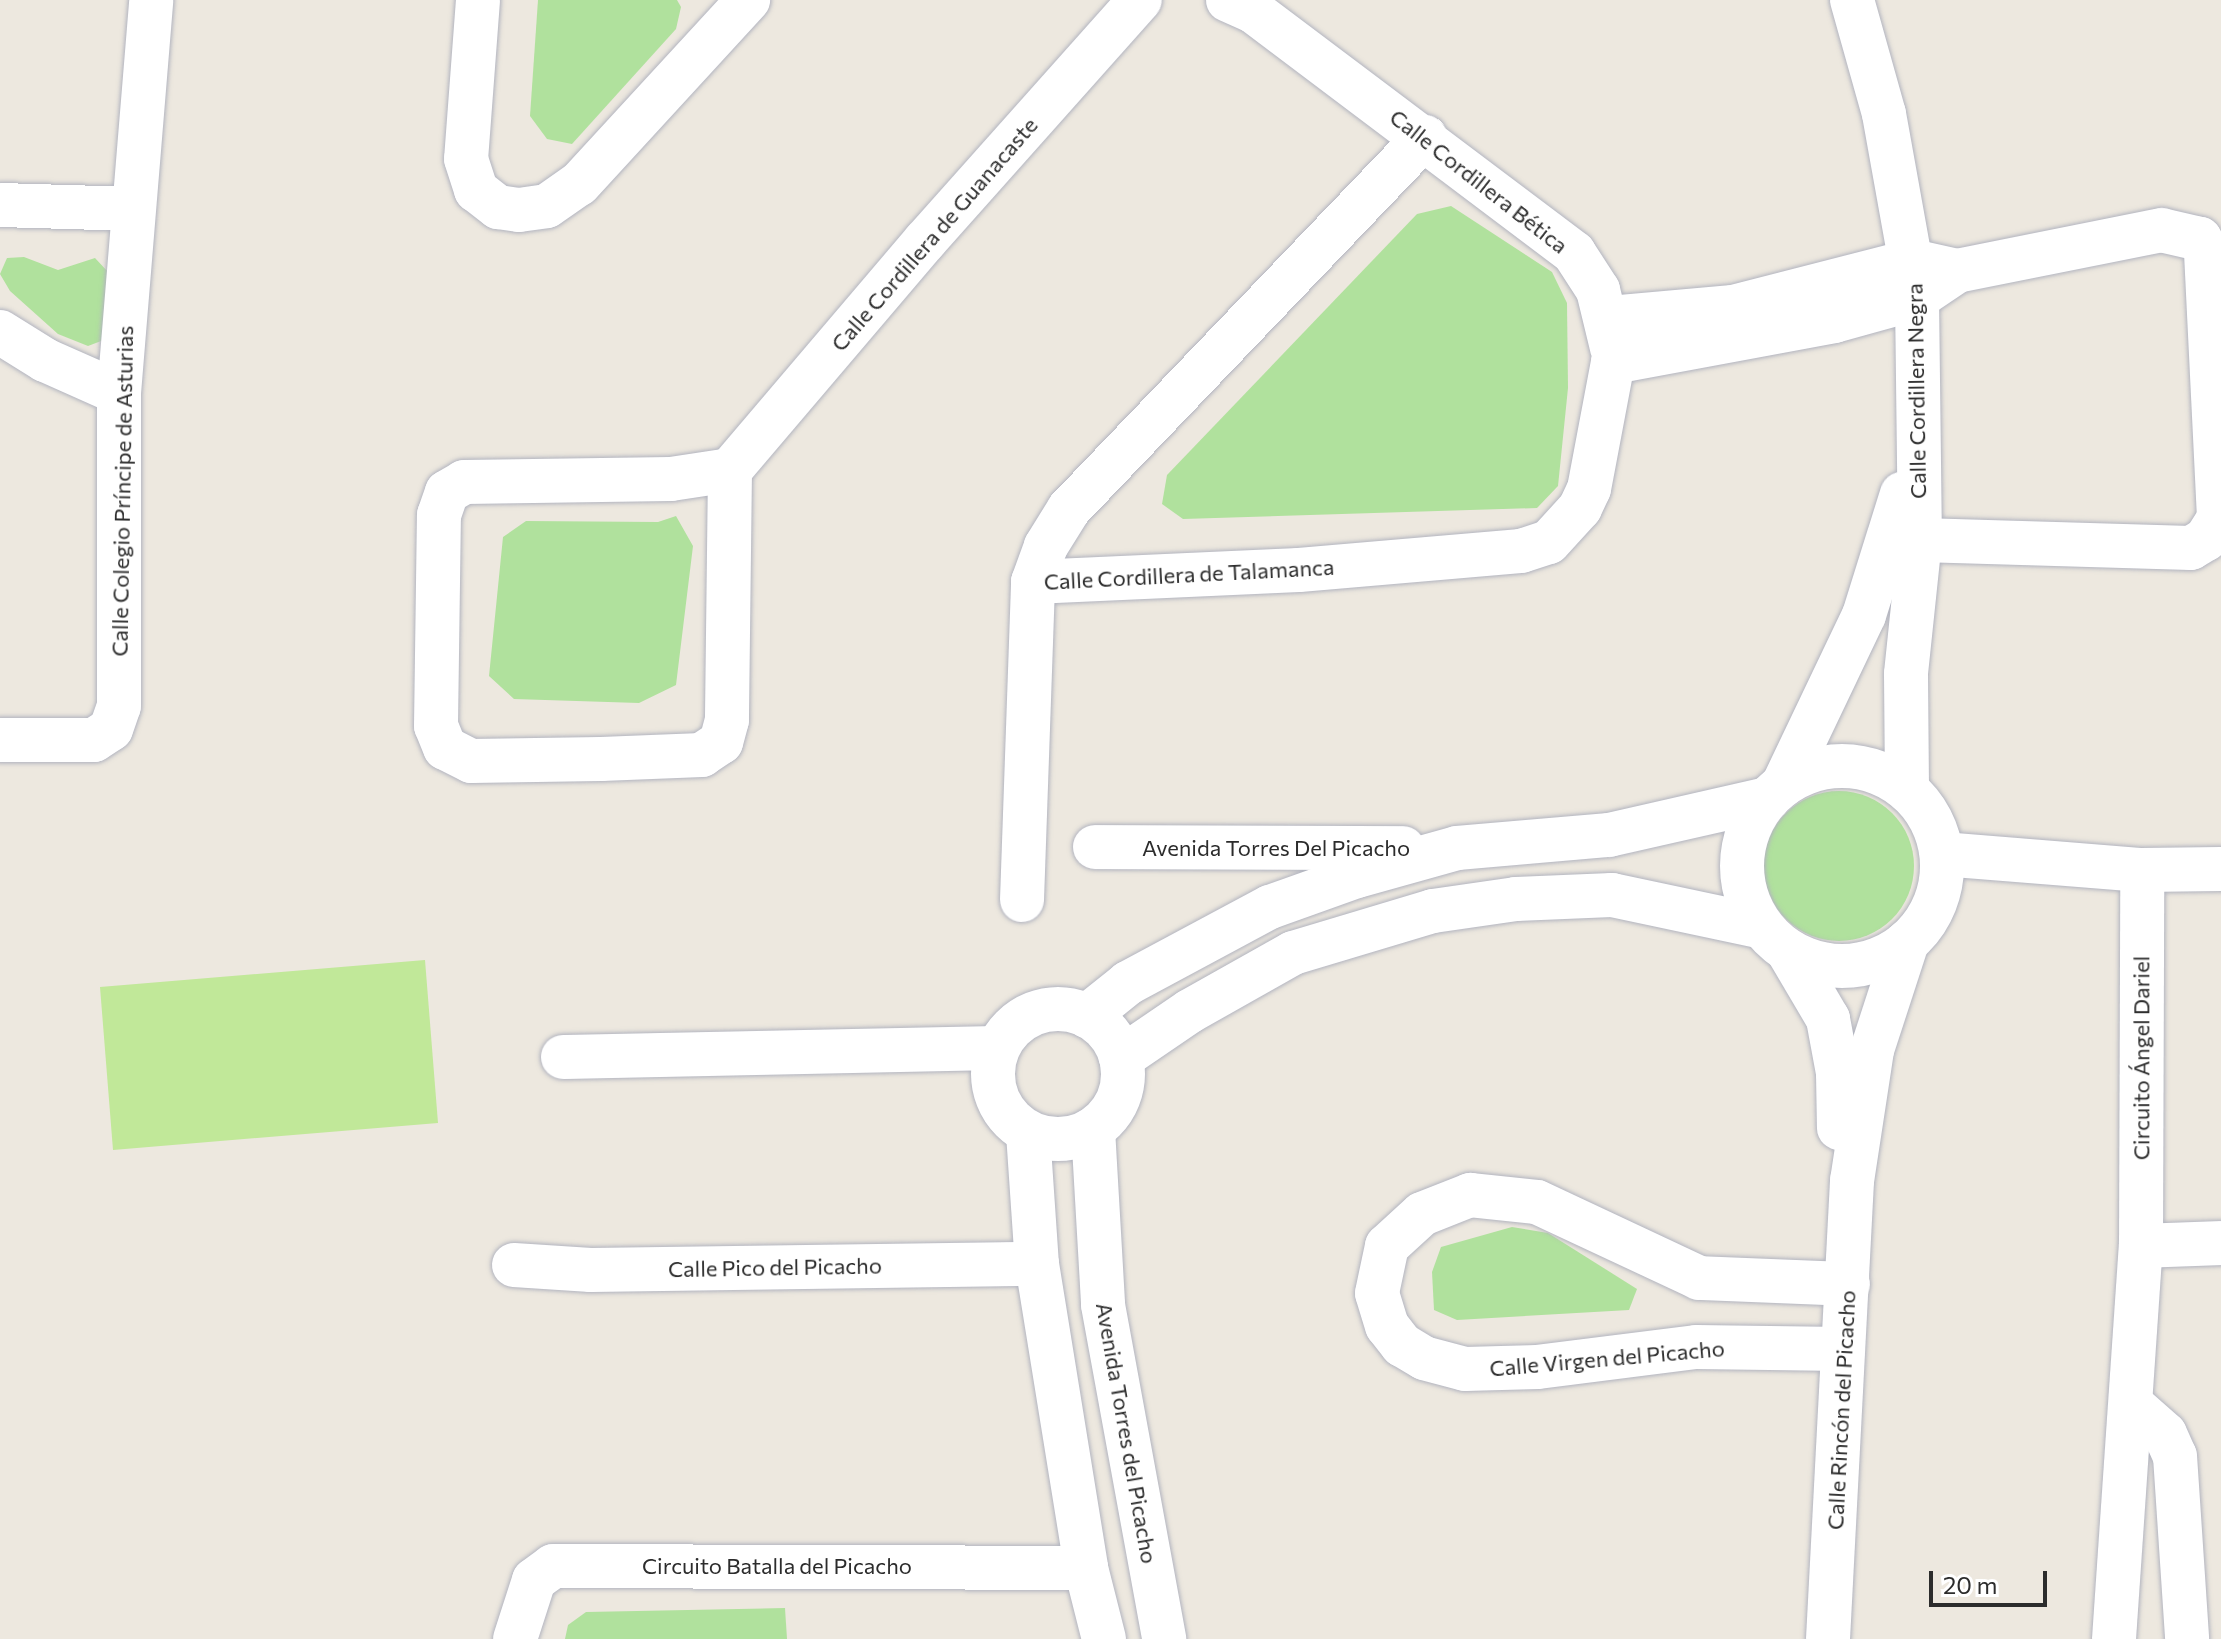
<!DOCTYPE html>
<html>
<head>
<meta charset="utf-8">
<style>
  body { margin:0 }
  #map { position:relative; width:2221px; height:1639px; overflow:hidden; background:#ede8df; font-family:Commissioner,sans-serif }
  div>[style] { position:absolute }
  .green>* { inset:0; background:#b0e19d }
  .round { border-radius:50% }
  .pitch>* { inset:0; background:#c1e899 }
  .roads { filter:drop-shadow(0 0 2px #b2b4bf) drop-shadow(0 0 2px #b2b4bf) }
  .minor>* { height:44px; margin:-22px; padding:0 22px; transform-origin:22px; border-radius:22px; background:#fff }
  .minor>.ring { margin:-22px; padding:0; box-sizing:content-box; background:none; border:44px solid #fff; border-radius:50% }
  span { translate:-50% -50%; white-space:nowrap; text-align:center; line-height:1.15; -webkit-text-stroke:7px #fff; paint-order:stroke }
  .street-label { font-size:22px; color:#2c2c2c }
  .scale { position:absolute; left:1929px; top:1571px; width:118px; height:36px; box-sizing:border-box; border:4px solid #2c2c2c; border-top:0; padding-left:10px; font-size:24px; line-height:28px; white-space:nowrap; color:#2c2c2c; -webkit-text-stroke:6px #fff; paint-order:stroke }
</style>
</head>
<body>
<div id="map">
  <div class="green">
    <div style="clip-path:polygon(538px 0,677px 0,681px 7px,676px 29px,572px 144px,547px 139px,530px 116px)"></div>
    <div style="clip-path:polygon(1451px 206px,1552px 272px,1567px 303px,1568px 388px,1558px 486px,1537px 508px,1183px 519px,1162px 504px,1167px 475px,1417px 214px)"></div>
    <div style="clip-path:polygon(24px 257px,58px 270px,95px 258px,109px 273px,109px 338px,88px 346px,58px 334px,10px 291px,0 274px,7px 258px)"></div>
    <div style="clip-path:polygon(676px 516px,693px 546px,676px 685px,639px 703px,514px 699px,489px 676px,503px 537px,526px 521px,658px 522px)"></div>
    <div class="round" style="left:1764px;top:791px;width:150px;height:150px"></div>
    <div style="clip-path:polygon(1512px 1227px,1548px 1233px,1637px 1289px,1629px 1310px,1457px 1320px,1434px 1310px,1432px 1272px,1441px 1247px)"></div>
    <div style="clip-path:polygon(785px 1608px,787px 1639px,565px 1639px,568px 1625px,586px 1612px)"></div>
  </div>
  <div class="pitch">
    <div style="clip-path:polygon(425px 960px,438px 1123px,113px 1150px,100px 987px)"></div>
  </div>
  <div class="roads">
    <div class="minor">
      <div style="left:478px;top:0;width:159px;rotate:94.3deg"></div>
      <div style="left:466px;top:159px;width:33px;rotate:72deg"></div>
      <div style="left:476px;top:190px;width:28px;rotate:38deg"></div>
      <div style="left:498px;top:207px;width:21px;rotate:8deg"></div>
      <div style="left:519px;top:210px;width:28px;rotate:-8deg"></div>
      <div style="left:547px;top:206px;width:39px;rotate:-35deg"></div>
      <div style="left:579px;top:184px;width:250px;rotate:-47.4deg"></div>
      <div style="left:1228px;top:0;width:27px;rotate:24deg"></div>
      <div style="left:1253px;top:11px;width:402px;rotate:37deg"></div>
      <div style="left:1574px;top:253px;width:44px;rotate:57deg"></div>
      <div style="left:1598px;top:290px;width:60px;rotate:76.4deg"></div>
      <div style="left:1852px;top:0;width:118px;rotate:74.3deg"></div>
      <div style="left:1884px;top:114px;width:187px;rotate:79.8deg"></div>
      <div style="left:1917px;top:298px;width:242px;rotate:89.3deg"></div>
      <div style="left:1920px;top:540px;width:135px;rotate:96deg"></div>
      <div style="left:1906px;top:674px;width:115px;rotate:89.5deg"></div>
      <div style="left:1425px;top:137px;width:515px;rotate:133.74deg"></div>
      <div style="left:1069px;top:509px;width:44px;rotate:121.9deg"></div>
      <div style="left:1046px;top:546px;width:38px;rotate:110deg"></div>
      <div style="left:1033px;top:582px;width:266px;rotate:-2.6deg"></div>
      <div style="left:1299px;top:570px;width:223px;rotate:-4.9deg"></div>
      <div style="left:1521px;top:551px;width:29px;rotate:-18deg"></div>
      <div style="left:1549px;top:542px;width:46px;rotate:-47.6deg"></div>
      <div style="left:1580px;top:508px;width:21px;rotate:-65deg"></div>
      <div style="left:1589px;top:489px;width:129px;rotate:-79.3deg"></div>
      <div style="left:1613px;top:362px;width:225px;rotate:-10.5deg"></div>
      <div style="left:1834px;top:321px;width:86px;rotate:-15.5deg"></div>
      <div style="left:1917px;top:298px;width:48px;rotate:-34deg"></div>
      <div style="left:1957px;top:271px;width:46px;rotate:-167.5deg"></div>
      <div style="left:1912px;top:261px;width:185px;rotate:165.6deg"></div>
      <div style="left:1733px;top:307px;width:124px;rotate:174.9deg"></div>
      <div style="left:0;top:205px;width:133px;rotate:1.7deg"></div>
      <div style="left:0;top:332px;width:53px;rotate:31.9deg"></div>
      <div style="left:45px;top:360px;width:81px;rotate:24deg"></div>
      <div style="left:730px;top:470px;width:250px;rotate:90.7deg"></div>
      <div style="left:727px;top:720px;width:23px;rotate:105deg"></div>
      <div style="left:721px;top:742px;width:23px;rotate:146deg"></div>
      <div style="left:702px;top:755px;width:101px;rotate:177.7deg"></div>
      <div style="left:601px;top:759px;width:130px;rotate:179.1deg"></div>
      <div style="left:471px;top:761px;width:29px;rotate:-153deg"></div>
      <div style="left:445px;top:748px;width:24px;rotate:-112deg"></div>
      <div style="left:436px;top:726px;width:211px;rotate:-89.2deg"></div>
      <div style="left:439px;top:515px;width:24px;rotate:-71deg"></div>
      <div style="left:447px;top:492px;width:20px;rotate:-30deg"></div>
      <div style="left:464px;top:482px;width:207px;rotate:-0.8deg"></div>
      <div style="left:671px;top:479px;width:60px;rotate:-8.7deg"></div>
      <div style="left:730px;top:470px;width:301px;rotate:-49.6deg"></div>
      <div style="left:925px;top:241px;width:323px;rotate:-48.3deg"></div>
      <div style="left:1920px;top:540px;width:271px;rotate:1.7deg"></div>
      <div style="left:2191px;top:548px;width:17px;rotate:-31deg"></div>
      <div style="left:2206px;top:539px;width:25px;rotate:-58deg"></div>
      <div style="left:2219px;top:518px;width:268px;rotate:-92.8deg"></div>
      <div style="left:2206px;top:250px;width:13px;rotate:-119deg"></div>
      <div style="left:2200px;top:239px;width:39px;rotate:-167deg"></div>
      <div style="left:2162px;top:230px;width:209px;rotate:168.7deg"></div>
      <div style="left:0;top:740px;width:94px"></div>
      <div style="left:94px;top:740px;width:20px;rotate:-33deg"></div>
      <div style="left:111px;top:729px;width:24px;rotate:-71deg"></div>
      <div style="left:119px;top:706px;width:313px;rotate:-90deg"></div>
      <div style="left:119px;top:393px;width:394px;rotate:-85.3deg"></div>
      <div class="ring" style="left:1742px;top:766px;width:156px;height:156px"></div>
      <div style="left:1783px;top:785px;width:188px;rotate:-64.5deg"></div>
      <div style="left:1864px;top:615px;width:127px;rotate:-72.6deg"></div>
      <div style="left:1095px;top:847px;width:308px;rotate:0.2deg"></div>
      <div style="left:1942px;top:854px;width:201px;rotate:4.6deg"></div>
      <div style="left:2142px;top:870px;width:79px;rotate:-0.7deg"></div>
      <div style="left:1022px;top:900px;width:318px;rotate:-88deg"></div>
      <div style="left:1788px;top:951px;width:79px;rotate:59.5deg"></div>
      <div style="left:1828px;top:1019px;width:55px;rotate:79.5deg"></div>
      <div style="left:1838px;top:1073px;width:55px;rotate:89deg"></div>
      <div class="ring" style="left:993px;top:1009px;width:86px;height:86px"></div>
      <div style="left:1087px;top:1016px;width:53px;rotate:-38.8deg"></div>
      <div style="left:1128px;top:983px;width:161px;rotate:-28.2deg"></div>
      <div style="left:1270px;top:907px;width:92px;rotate:-19.6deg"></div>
      <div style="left:1357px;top:876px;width:104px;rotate:-15.6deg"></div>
      <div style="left:1457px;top:848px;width:153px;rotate:-4.9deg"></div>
      <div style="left:1609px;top:835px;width:163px;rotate:-12.8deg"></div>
      <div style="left:563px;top:1057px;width:435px;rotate:-1.2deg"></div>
      <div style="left:1121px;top:1058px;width:83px;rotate:-34.3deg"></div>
      <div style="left:1190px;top:1011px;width:118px;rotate:-29.4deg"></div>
      <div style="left:1293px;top:953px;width:146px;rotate:-16.7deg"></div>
      <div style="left:1433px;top:911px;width:84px;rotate:-8.2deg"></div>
      <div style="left:1516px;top:899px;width:96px;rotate:-2.4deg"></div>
      <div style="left:1612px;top:895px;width:153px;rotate:12deg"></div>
      <div style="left:1093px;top:1129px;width:176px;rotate:86.7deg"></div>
      <div style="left:1103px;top:1305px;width:340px;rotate:79.6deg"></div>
      <div style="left:1028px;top:1133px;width:131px;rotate:86.1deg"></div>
      <div style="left:1037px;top:1264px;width:308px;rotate:80.8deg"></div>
      <div style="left:1086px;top:1568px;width:73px;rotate:75.8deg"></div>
      <div style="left:2141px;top:1246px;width:80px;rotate:-2.1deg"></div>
      <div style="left:514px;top:1265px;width:77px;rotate:3.7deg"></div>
      <div style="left:591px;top:1270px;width:446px;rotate:-0.8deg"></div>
      <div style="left:1843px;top:1349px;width:147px;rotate:-179.2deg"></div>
      <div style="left:1696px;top:1347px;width:159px;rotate:172.8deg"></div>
      <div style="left:1538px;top:1367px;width:73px;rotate:178.4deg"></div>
      <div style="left:1465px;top:1369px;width:42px;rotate:-165deg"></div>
      <div style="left:1424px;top:1358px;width:26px;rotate:-149deg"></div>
      <div style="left:1402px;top:1345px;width:24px;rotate:-128deg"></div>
      <div style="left:1387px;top:1326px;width:34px;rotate:-107deg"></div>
      <div style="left:1377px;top:1293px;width:48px;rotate:-78deg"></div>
      <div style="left:1387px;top:1246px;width:47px;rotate:-42.4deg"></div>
      <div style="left:1422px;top:1214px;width:52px;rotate:-21.6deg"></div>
      <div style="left:1470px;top:1195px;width:67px;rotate:6deg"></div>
      <div style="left:1537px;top:1202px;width:179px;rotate:25.1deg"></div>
      <div style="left:1699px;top:1278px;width:149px;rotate:2.3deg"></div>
      <div style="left:2131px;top:1404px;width:45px;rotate:41.4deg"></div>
      <div style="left:2165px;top:1434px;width:24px;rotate:66deg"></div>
      <div style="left:2175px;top:1456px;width:183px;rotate:86.2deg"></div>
      <div style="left:515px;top:1639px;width:62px;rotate:-72.1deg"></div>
      <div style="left:534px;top:1580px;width:24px;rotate:-36deg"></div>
      <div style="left:553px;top:1566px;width:533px;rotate:0.21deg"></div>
      <div style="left:1828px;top:1639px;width:459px;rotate:-87deg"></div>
      <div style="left:1852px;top:1181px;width:133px;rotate:-81.3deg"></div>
      <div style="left:1872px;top:1050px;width:114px;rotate:-72deg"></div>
      <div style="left:2114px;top:1639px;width:394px;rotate:-86.1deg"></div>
      <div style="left:2141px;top:1246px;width:376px;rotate:-89.8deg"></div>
    </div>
  </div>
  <div class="street-label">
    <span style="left:1479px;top:181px;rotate:38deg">Calle Cordillera Bética</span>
    <span style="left:934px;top:234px;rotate:-49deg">Calle Cordillera de Guanacaste</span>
    <span style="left:1916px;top:391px;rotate:-91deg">Calle Cordillera Negra</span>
    <span style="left:122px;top:491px;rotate:-89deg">Calle Colegio Príncipe de Asturias</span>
    <span style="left:1189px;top:574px;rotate:-3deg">Calle Cordillera de Talamanca</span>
    <span style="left:1276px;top:848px">Avenida Torres Del Picacho</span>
    <span style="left:2141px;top:1058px;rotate:-90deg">Circuito Ángel Dariel</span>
    <span style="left:775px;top:1267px;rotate:-1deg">Calle Pico del Picacho</span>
    <span style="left:1607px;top:1358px;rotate:-5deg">Calle Virgen del Picacho</span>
    <span style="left:1841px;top:1410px;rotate:-87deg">Calle Rincón del Picacho</span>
    <span style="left:1127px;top:1433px;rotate:80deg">Avenida Torres del Picacho</span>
    <span style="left:777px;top:1566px">Circuito Batalla del Picacho</span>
  </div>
  <div class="scale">20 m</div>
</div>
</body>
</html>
